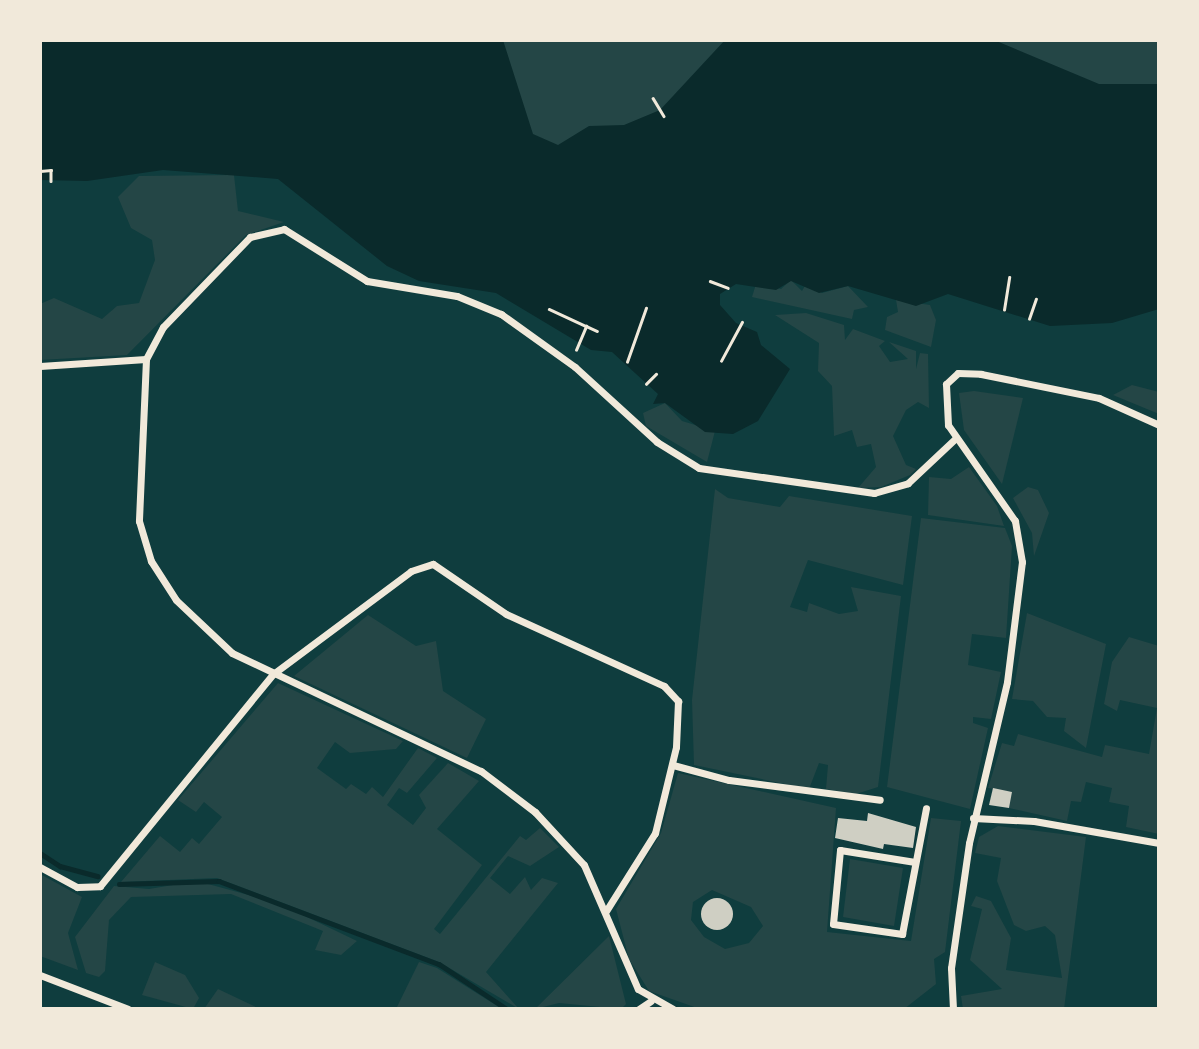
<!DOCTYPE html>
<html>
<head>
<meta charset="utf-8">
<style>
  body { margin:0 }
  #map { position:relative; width:1199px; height:1049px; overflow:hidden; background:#0f3d3e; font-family:"Space Grotesk",sans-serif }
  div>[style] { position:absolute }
  .green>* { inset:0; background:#244646 }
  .water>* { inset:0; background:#0a2a2b }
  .stream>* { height:4.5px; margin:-2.25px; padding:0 2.25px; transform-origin:2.25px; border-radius:2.25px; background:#0a2a2b }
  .building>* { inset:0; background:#cfcfc3 }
  .round { border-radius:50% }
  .path>* { height:2.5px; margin:-1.25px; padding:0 1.25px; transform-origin:1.25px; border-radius:1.25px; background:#f1e9da }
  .minor>* { height:7px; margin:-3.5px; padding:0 3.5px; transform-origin:3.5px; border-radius:3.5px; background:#f1e9da }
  span { translate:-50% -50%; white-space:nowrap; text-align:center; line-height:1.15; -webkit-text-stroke:5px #f1e9da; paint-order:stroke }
  .frame { position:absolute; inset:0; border:42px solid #f1e9da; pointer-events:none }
</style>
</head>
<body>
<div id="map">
  <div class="green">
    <div style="clip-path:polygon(290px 40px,1159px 40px,1159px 191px,573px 229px)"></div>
    <div style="clip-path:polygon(234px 175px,238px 211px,284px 222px,246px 235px,127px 355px,40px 360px,40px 304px,54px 298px,102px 319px,117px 306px,139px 303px,155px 260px,152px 240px,131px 228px,118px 197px,139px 176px)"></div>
    <div style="clip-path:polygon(791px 280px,802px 291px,806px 284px,822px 293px,848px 286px,868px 307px,854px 310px,852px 319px,752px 297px,756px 284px,781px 289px)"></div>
    <div style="clip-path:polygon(896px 300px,930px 305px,936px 320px,931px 347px,885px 330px,887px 317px,898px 312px)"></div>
    <div style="clip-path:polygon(806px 313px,844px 325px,845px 340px,853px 329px,885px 341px,879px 346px,890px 362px,908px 359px,889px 342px,916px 351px,916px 369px,920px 353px,928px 354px,929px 408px,918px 402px,906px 410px,893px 436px,906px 465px,916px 469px,910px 475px,881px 487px,858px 488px,876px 467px,871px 444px,857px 447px,852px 430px,834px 436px,832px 386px,818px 371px,819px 343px,775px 315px)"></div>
    <div style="clip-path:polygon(1132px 385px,1159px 392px,1159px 414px,1113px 395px)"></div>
    <div style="clip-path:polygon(974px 391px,1023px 398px,1002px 484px,964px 430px,959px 393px)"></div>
    <div style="clip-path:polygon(665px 403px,682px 421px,715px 431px,707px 462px,646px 426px,643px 413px)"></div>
    <div style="clip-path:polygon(969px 467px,997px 506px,1004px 526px,928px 515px,929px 477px,951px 479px)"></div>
    <div style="clip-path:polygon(1028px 487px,1038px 490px,1049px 513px,1034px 556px,1032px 533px,1013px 498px)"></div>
    <div style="clip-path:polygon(715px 489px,728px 498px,780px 507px,789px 496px,912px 516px,903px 585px,808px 560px,790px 607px,807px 612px,809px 603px,839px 614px,858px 611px,851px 587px,901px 596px,878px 787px,856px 794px,826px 789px,828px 765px,819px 763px,809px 789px,694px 765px,692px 700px)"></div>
    <div style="clip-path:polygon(921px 518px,1005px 528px,1012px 546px,1006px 638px,972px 634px,968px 665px,1001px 672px,991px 719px,973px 717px,973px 723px,988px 728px,970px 809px,887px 787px)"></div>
    <div style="clip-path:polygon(1027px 613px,1106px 644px,1086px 748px,1064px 731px,1066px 718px,1047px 717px,1033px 701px,1012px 699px)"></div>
    <div style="clip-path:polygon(368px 615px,416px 646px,436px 641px,443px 691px,486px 719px,467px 758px,294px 676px)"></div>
    <div style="clip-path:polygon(1129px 637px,1159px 646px,1159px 834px,1126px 827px,1129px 806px,1109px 802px,1112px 788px,1086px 782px,1081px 802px,1071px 801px,1067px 821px,1009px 808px,1012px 792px,988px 788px,1002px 743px,1014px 746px,1018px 734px,1102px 757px,1105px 745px,1149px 754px,1157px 708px,1120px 700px,1117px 711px,1104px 704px,1112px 662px)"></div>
    <div style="clip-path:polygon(278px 683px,403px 741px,396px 749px,350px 753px,335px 742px,317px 768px,346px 789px,351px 784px,366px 794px,372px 787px,383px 797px,418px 748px,437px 758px,407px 793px,399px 788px,387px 805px,413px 825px,426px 808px,419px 795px,448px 763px,479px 781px,437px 829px,482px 865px,434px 929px,440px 934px,520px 836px,526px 840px,540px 828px,559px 847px,530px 866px,508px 856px,490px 878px,510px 894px,525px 877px,531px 890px,542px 878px,558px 883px,486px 972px,519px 1009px,439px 962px,217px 878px,121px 882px,160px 836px,180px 852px,192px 838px,199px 844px,222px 817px,204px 802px,196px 812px,178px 800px)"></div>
    <div style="clip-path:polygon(evenodd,678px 773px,836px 808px,827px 932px,911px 941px,931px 818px,961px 821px,945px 952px,934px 959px,936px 984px,904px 1009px,700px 1009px,649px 991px,629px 959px,616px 909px,661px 833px,678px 773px,712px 890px,751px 907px,763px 926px,749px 943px,725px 949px,704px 937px,691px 920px,693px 902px,712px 890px)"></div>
    <div style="clip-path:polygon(998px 826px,1086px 837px,1064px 1009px,963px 1009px,961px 996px,1002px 989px,970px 960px,982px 909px,971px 906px,976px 896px,991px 901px,1011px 938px,1006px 970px,1062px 978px,1055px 935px,1045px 926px,1026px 931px,1014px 925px,997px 881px,1001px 858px,975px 853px,979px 837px)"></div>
    <div style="clip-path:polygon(850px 859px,903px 868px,894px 926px,843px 917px)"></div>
    <div style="clip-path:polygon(40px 874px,82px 897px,68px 933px,78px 970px,40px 956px)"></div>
    <div style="clip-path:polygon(197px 881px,278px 903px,357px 941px,341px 955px,315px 950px,323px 931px,231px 894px,131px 897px,109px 920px,105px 971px,99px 977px,86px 973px,75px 937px,114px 886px,149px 889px)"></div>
    <div style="clip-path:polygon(609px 936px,626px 1004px,621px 1009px,559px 1003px,535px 1009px)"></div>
    <div style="clip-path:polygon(155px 962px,185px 975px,199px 998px,193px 1009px,142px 995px)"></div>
    <div style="clip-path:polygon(419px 962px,437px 968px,502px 1009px,396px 1009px)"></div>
    <div style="clip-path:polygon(218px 989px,260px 1009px,204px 1009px)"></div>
  </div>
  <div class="water">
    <div style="clip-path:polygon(40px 40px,503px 40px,533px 134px,558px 145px,589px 126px,624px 125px,660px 110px,725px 40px,994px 40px,1099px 84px,1159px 84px,1159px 309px,1112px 323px,1050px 326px,948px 294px,916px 306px,848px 286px,819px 293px,791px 281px,776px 290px,736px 284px,720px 294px,720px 305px,736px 323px,757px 332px,761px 345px,790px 369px,758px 421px,733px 434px,705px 432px,665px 403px,653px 404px,658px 394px,612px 352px,591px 350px,496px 293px,419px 281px,387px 266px,278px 179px,163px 170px,87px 181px,40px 180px)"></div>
  </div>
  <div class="stream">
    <div style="left:40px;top:853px;width:24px;rotate:33deg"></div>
    <div style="left:60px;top:866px;width:39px;rotate:15deg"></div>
    <div style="left:119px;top:884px;width:100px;rotate:-1.7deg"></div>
    <div style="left:219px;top:881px;width:235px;rotate:20.7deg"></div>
    <div style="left:439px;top:964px;width:82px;rotate:33.5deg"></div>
  </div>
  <div class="building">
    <div style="clip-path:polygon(993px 788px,1012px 792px,1009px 808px,989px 805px)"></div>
    <div style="clip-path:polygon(868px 813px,916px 827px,913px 848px,884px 844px,883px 849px,835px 838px,838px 818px,867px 821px)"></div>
    <div class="round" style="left:701px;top:898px;width:32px;height:32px"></div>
  </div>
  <div class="path">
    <div style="left:653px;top:98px;width:21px;rotate:59deg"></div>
    <div style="left:40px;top:171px;width:11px;rotate:-5deg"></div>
    <div style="left:51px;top:170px;width:11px;rotate:90deg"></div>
    <div style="left:710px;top:281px;width:19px;rotate:21deg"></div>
    <div style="left:549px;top:309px;width:41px;rotate:24.7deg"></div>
    <div style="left:1004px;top:310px;width:33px;rotate:-81deg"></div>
    <div style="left:1029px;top:319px;width:21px;rotate:-71deg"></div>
    <div style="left:576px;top:350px;width:26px;rotate:-67deg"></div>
    <div style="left:586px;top:326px;width:12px;rotate:24deg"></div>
    <div style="left:721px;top:361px;width:44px;rotate:-61.7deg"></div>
    <div style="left:627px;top:362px;width:57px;rotate:-70.6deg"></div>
    <div style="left:646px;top:384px;width:14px;rotate:-45deg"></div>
  </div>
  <div class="minor">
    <div style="left:146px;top:359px;width:162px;rotate:92.5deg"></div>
    <div style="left:139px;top:521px;width:42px;rotate:73.3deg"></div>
    <div style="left:151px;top:561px;width:46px;rotate:57.3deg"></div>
    <div style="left:176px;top:600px;width:77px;rotate:43.4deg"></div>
    <div style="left:232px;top:653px;width:276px;rotate:25.4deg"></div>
    <div style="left:481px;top:771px;width:68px;rotate:37.2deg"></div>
    <div style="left:535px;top:812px;width:72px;rotate:47.2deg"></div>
    <div style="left:584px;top:865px;width:135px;rotate:66.5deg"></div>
    <div style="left:638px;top:989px;width:40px;rotate:29.7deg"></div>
    <div style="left:40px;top:366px;width:106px;rotate:-3.8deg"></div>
    <div style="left:146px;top:359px;width:36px;rotate:-62deg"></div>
    <div style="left:163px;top:327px;width:125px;rotate:-46deg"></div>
    <div style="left:250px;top:237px;width:35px;rotate:-13deg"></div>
    <div style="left:284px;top:229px;width:98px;rotate:32.1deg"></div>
    <div style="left:367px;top:281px;width:91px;rotate:9.5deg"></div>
    <div style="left:457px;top:296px;width:48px;rotate:22.2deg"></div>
    <div style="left:501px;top:314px;width:91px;rotate:35.6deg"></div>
    <div style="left:575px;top:367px;width:111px;rotate:42.4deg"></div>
    <div style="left:657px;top:442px;width:49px;rotate:31.8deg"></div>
    <div style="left:699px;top:468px;width:177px;rotate:8.1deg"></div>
    <div style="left:874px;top:493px;width:35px;rotate:-16deg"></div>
    <div style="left:908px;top:483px;width:66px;rotate:-43.2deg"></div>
    <div style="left:673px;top:765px;width:58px;rotate:15deg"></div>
    <div style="left:729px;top:780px;width:152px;rotate:7.5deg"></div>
    <div style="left:973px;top:818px;width:61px;rotate:2.8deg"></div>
    <div style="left:1034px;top:821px;width:127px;rotate:10deg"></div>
    <div style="left:915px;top:862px;width:76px;rotate:-170.9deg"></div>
    <div style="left:840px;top:850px;width:74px;rotate:95.4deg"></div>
    <div style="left:833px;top:924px;width:70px;rotate:8.2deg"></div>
    <div style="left:902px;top:934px;width:128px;rotate:-79.2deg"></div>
    <div style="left:40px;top:867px;width:42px;rotate:28.4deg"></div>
    <div style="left:77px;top:887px;width:23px;rotate:-2deg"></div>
    <div style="left:100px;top:886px;width:274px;rotate:-50.8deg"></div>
    <div style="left:273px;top:674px;width:172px;rotate:-36.7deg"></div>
    <div style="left:411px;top:571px;width:23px;rotate:-18deg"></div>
    <div style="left:433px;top:564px;width:88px;rotate:34.4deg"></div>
    <div style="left:506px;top:614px;width:174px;rotate:24.5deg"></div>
    <div style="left:664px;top:686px;width:21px;rotate:47deg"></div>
    <div style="left:678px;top:701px;width:46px;rotate:92.5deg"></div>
    <div style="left:676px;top:747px;width:89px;rotate:103.7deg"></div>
    <div style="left:655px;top:833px;width:92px;rotate:122.1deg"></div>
    <div style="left:40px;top:975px;width:94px;rotate:21.1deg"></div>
    <div style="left:639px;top:1009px;width:14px;rotate:-34deg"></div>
    <div style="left:953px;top:1009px;width:41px;rotate:-92.8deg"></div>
    <div style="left:951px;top:968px;width:126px;rotate:-81.8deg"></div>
    <div style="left:969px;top:843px;width:165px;rotate:-76.7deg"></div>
    <div style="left:1007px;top:682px;width:121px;rotate:-82.9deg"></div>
    <div style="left:1022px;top:562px;width:42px;rotate:-99.7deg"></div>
    <div style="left:1015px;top:521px;width:117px;rotate:-124.9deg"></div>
    <div style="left:948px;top:425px;width:41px;rotate:-92.8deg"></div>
    <div style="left:946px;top:384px;width:16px;rotate:-43deg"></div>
    <div style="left:958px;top:373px;width:23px;rotate:2deg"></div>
    <div style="left:981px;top:374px;width:120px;rotate:11.5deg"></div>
    <div style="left:1099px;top:398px;width:66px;rotate:24.2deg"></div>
  </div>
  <div class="frame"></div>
</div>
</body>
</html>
